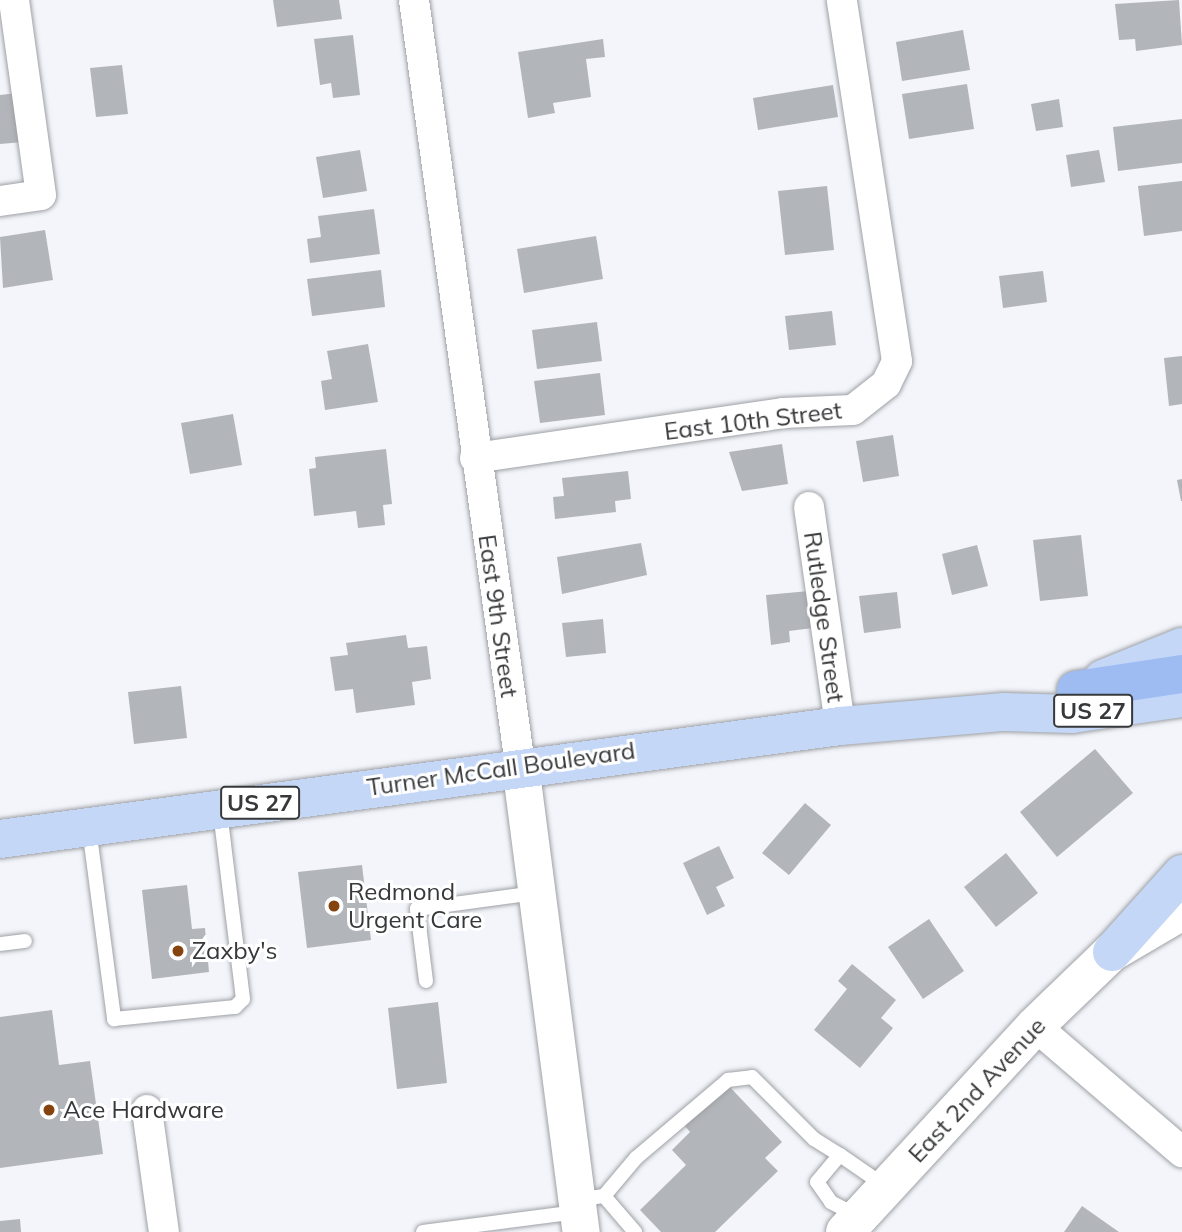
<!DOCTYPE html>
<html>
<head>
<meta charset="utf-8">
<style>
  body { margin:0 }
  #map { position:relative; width:1182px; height:1232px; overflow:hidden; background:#f3f5fa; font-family:Mulish,sans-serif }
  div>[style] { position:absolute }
  .building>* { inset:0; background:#b2b5b9 }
  .roads { filter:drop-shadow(0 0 2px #9ea1a5) drop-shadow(0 0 2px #9ea1a5) }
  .service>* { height:14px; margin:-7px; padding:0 7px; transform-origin:7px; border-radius:7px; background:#fff }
  .minor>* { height:30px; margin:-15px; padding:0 15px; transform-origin:15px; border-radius:15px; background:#fff }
  .tertiary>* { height:37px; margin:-18.5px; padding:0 18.5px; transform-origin:18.5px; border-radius:18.5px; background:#fff }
  .secondary>* { height:38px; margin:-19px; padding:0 19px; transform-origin:19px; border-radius:19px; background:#fff }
  .primary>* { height:38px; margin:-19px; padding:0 19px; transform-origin:19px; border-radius:19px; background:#c5d7f7 }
  .motorway>* { height:38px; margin:-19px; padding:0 19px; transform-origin:19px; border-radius:19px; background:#9fbcf2 }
  .dots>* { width:19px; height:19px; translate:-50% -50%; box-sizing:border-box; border:4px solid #fff; border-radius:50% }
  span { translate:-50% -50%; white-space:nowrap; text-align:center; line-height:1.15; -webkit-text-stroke:6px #fff; paint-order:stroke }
  .shield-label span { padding:2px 5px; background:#fff; border:2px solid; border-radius:5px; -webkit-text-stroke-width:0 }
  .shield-label { font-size:23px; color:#37383a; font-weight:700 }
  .street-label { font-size:24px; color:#37383a }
  .poi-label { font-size:24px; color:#37383a }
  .left { translate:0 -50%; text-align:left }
</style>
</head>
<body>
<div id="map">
  <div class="building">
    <div style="clip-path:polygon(273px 0,339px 0,342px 19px,277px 27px)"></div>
    <div style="clip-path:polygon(1179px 0,1182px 45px,1136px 51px,1135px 39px,1119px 40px,1115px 4px)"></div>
    <div style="clip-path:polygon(963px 30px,970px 70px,902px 81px,896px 42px)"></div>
    <div style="clip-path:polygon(353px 35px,360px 95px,333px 98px,331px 83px,320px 85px,314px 39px)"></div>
    <div style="clip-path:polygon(603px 39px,605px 57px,586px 59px,591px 97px,553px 103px,555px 113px,528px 118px,518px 52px)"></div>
    <div style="clip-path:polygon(122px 65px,128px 114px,96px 117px,90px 68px)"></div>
    <div style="clip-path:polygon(967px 84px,974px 129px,909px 139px,902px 94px)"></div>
    <div style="clip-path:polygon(833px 85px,838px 117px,758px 130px,753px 98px)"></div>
    <div style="clip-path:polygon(18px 93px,23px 142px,0 144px,0 95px)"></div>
    <div style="clip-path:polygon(1059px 99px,1063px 127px,1036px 131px,1031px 104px)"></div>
    <div style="clip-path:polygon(1182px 119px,1182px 163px,1118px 171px,1113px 127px)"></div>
    <div style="clip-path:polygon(360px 150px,367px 191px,323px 198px,316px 157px)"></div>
    <div style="clip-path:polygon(1099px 150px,1105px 182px,1071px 187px,1066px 155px)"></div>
    <div style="clip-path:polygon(1182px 181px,1182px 231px,1144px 236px,1138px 186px)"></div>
    <div style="clip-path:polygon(827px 186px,834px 250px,785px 255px,778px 191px)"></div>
    <div style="clip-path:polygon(374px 209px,380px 254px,310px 263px,307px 239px,321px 237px,318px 216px)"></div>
    <div style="clip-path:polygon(45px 230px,53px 280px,3px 288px,0 237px)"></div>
    <div style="clip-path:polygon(596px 236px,603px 279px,524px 293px,517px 249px)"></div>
    <div style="clip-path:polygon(381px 270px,385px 307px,312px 316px,307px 279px)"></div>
    <div style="clip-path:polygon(1043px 271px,1047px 302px,1003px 308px,999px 276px)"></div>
    <div style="clip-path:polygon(832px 311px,836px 345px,789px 350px,785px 316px)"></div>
    <div style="clip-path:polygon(597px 322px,602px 361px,537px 369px,532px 330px)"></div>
    <div style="clip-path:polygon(368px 344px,378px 402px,325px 410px,321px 381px,332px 379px,327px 351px)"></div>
    <div style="clip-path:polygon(1182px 356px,1182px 404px,1169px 406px,1164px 358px)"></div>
    <div style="clip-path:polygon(600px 373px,605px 415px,540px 423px,534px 381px)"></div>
    <div style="clip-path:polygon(233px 414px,242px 465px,190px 474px,181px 423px)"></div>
    <div style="clip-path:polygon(893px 435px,899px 476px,863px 482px,856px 441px)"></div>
    <div style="clip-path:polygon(782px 444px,788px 484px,742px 491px,729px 452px)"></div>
    <div style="clip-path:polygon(386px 449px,392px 504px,383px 505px,385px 525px,358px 528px,356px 511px,314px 516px,309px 469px,316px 468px,315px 457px)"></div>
    <div style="clip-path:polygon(628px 471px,631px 499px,615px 501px,616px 512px,555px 519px,553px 497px,564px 496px,562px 478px)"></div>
    <div style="clip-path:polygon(1182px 479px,1182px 501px,1181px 501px,1177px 480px)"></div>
    <div style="clip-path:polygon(1081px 535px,1088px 596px,1040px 601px,1033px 540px)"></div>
    <div style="clip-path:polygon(641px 543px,647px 575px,562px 594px,557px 557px)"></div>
    <div style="clip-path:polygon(977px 545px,988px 586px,952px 595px,942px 554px)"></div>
    <div style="clip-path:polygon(809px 591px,813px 628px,789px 631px,790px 642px,771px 645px,766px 595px)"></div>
    <div style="clip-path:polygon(897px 592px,901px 628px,864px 633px,859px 596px)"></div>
    <div style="clip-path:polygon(603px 619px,606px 653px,566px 657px,562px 623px)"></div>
    <div style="clip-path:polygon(406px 635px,408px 648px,427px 646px,431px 679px,412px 682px,415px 705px,356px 713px,353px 689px,335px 691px,330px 657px,348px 655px,346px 643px)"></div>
    <div style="clip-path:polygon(181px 686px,187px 738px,134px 744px,128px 692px)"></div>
    <div style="clip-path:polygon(1095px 749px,1133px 793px,1057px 857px,1020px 812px)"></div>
    <div style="clip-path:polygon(805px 803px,831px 825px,789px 875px,762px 853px)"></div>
    <div style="clip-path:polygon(719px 846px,734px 878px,716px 887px,725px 906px,707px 915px,683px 863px)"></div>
    <div style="clip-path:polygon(1006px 853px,1038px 893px,996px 927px,964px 887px)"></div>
    <div style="clip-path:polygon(362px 865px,371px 940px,307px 948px,298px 872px)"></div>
    <div style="clip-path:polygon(187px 885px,192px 929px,205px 928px,209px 972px,152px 979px,142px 890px)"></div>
    <div style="clip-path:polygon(929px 919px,964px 971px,923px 999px,888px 947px)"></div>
    <div style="clip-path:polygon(852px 964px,896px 1000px,881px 1018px,893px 1028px,860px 1068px,814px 1030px,847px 989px,838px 981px)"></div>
    <div style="clip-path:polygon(438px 1002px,447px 1083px,397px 1089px,388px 1008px)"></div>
    <div style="clip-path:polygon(52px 1010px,59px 1065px,90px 1061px,103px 1154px,0 1168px,0 1017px)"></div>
    <div style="clip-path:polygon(726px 1083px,782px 1142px,765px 1158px,778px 1171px,715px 1232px,661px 1232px,640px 1210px,686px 1165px,672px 1150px,690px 1132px,683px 1124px)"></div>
    <div style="clip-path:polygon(1082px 1206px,1119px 1232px,1064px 1232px)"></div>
    <div style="clip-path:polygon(20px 1219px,21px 1232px,0 1232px,0 1221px)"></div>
  </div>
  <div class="roads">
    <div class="service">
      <div style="left:89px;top:828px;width:193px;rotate:82.5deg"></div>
      <div style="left:114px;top:1019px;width:122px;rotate:-5.7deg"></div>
      <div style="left:235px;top:1007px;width:11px;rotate:-45deg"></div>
      <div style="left:243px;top:999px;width:189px;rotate:-97deg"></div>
      <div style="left:0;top:944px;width:25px;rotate:-7deg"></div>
      <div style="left:426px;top:981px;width:73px;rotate:-97.1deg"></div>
      <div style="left:417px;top:909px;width:120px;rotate:-7.7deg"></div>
      <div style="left:604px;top:1196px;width:48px;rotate:49.3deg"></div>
      <div style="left:578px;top:1200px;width:26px;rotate:-9deg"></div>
      <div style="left:604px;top:1196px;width:50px;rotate:-49.9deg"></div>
      <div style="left:636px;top:1158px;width:121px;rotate:-40.3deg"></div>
      <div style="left:728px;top:1080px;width:24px;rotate:-7deg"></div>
      <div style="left:752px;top:1077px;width:88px;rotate:45deg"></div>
      <div style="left:814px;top:1139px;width:31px;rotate:32deg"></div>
      <div style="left:856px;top:1215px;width:28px;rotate:-153deg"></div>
      <div style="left:831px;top:1202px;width:24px;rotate:-125deg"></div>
      <div style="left:817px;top:1182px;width:35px;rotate:-50deg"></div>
      <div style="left:840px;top:1155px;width:55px;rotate:34.6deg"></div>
      <div style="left:423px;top:1232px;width:155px;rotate:-7.4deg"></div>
    </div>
    <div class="minor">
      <div style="left:414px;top:0;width:772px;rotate:82.11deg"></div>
      <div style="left:0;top:201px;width:41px;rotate:-8.3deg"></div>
      <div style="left:41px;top:195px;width:197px;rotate:-97.9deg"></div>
      <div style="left:475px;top:458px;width:311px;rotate:-8.3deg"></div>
      <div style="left:783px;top:413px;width:70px;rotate:-2.5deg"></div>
      <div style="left:853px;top:410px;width:42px;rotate:-38.2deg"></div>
      <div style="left:886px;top:384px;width:25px;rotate:-64deg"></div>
      <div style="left:897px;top:361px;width:365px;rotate:-98.7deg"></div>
      <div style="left:809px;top:507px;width:221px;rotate:81.9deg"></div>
      <div style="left:1035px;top:1026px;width:194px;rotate:40.6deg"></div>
      <div style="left:147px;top:1110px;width:123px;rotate:82.1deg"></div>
    </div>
    <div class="tertiary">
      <div style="left:520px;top:765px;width:471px;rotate:82.6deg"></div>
    </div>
    <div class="secondary">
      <div style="left:845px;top:1232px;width:280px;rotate:-47.3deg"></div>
      <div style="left:1035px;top:1026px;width:107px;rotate:-43.9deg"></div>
      <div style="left:1112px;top:952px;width:81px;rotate:-30.4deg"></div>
    </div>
    <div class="primary">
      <div style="left:1103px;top:679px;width:85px;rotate:-22.1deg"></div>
      <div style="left:0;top:839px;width:848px;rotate:-7.66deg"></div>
      <div style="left:840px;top:726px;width:165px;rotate:-4.9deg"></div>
      <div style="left:1004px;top:712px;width:68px;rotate:1.7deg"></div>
      <div style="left:1072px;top:714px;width:111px;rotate:-8.3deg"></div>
      <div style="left:1112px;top:952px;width:105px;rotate:-48.1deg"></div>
    </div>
    <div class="motorway">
      <div style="left:1076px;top:690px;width:107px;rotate:-8.6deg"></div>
    </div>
  </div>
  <div class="dots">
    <div style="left:334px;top:906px;background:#84430f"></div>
    <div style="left:178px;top:951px;background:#84430f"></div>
    <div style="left:49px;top:1110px;background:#84430f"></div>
  </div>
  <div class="shield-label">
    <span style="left:1093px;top:711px">US 27</span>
    <span style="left:260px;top:803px">US 27</span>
  </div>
  <div class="street-label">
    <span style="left:753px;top:421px;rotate:-7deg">East 10th Street</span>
    <span style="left:498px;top:616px;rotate:82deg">East 9th Street</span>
    <span style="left:824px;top:617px;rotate:82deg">Rutledge Street</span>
    <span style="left:501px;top:769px;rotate:-8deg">Turner McCall Boulevard</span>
    <span style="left:977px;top:1090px;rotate:-47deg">East 2nd Avenue</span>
  </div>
  <div class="poi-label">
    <span class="left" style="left:348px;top:906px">Redmond<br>Urgent Care</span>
    <span class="left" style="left:192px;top:951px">Zaxby's</span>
    <span class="left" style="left:63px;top:1110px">Ace Hardware</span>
  </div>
</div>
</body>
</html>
